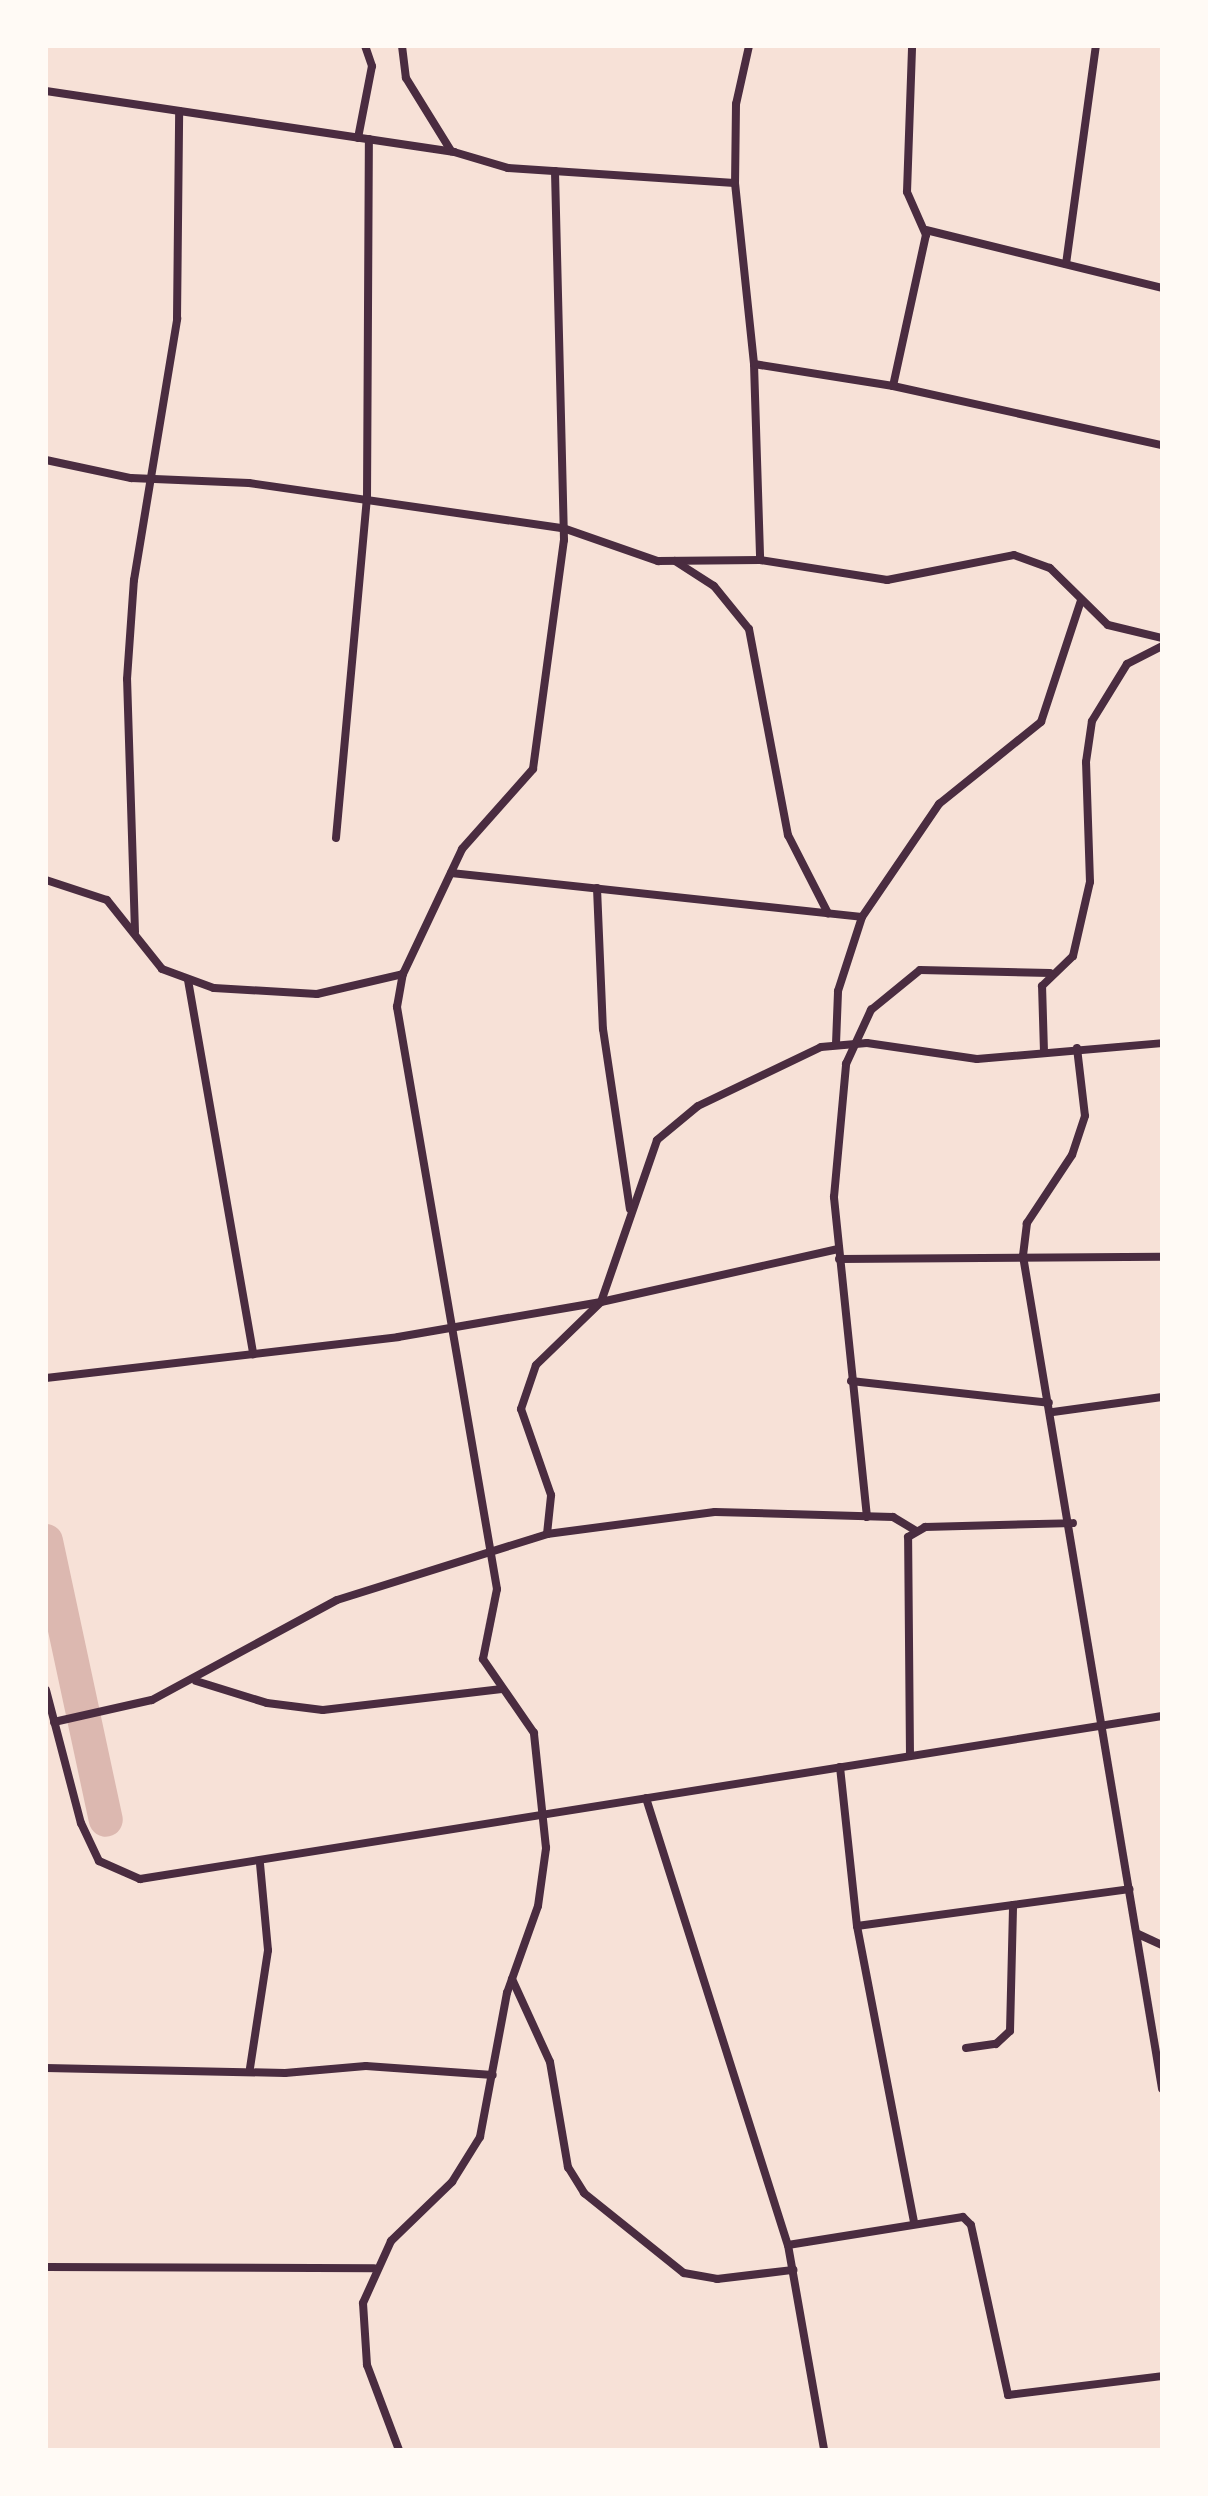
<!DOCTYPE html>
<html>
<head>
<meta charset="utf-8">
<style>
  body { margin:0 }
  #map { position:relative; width:1208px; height:2496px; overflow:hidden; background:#f7e1d7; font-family:"Roboto Condensed",sans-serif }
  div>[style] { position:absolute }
  .river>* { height:34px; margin:-17px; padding:0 17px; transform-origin:17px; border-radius:17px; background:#dcb8b0 }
  .minor>* { height:8px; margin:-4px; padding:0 4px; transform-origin:4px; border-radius:4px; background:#4a2c40 }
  span { translate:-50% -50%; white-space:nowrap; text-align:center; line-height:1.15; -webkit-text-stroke:8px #fffaf5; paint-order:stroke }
  .frame { position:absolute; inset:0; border:48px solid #fffaf5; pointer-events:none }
</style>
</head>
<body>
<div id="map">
  <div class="river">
    <div style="left:46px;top:1541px;width:285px;rotate:77.9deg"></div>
  </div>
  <div class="minor">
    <div style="left:402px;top:46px;width:32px;rotate:83deg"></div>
    <div style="left:406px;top:78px;width:86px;rotate:58.3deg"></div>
    <div style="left:749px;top:46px;width:59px;rotate:102.6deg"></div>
    <div style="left:736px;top:104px;width:79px;rotate:90.7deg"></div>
    <div style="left:735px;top:183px;width:182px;rotate:84deg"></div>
    <div style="left:754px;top:364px;width:196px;rotate:88.2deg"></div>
    <div style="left:46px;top:91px;width:413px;rotate:8.5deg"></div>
    <div style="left:454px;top:152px;width:56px;rotate:16.5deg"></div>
    <div style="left:508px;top:168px;width:227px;rotate:3.8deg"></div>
    <div style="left:358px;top:138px;width:73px;rotate:-79deg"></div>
    <div style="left:372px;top:66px;width:21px;rotate:-109deg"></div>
    <div style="left:926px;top:230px;width:243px;rotate:13.8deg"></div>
    <div style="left:1066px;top:264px;width:220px;rotate:-82.2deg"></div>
    <div style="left:754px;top:364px;width:141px;rotate:9deg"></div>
    <div style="left:893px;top:386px;width:275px;rotate:12.4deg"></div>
    <div style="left:893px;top:386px;width:155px;rotate:-77.7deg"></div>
    <div style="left:926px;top:235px;width:47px;rotate:-113.8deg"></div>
    <div style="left:907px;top:192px;width:146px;rotate:-88deg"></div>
    <div style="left:46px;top:460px;width:87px;rotate:12deg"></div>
    <div style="left:131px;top:478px;width:118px;rotate:2.4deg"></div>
    <div style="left:249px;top:483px;width:317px;rotate:8.2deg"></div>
    <div style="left:563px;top:528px;width:101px;rotate:19.2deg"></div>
    <div style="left:658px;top:561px;width:102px;rotate:-0.6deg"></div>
    <div style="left:760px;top:560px;width:129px;rotate:8.9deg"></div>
    <div style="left:887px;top:580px;width:129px;rotate:-11.1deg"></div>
    <div style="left:1014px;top:555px;width:38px;rotate:20deg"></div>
    <div style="left:1050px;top:568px;width:81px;rotate:44.5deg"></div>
    <div style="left:1108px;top:625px;width:56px;rotate:13.5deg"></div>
    <div style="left:675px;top:561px;width:46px;rotate:32.7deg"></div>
    <div style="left:714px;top:586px;width:55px;rotate:50.9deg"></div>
    <div style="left:749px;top:629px;width:210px;rotate:79.3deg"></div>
    <div style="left:788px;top:835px;width:88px;rotate:62.9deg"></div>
    <div style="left:336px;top:838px;width:339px;rotate:-84.8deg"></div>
    <div style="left:367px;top:500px;width:361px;rotate:-89.7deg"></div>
    <div style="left:451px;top:873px;width:413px;rotate:6.1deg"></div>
    <div style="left:46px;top:880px;width:64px;rotate:18.2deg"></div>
    <div style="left:107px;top:900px;width:88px;rotate:51.4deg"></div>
    <div style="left:162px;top:969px;width:55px;rotate:20.1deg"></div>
    <div style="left:214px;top:988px;width:103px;rotate:3.3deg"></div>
    <div style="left:317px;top:994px;width:88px;rotate:-13.1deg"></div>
    <div style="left:597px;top:888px;width:141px;rotate:87.6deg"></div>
    <div style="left:603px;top:1029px;width:182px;rotate:81.5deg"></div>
    <div style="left:135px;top:932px;width:253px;rotate:-91.8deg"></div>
    <div style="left:127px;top:679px;width:99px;rotate:-86deg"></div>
    <div style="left:134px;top:580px;width:265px;rotate:-80.6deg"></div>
    <div style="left:177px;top:319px;width:208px;rotate:-89.4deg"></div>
    <div style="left:188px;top:980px;width:380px;rotate:80.1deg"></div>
    <div style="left:836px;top:1044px;width:53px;rotate:-87.8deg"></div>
    <div style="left:838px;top:991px;width:78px;rotate:-72deg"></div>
    <div style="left:862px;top:917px;width:137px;rotate:-55.7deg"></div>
    <div style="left:939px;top:804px;width:131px;rotate:-38.8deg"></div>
    <div style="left:1041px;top:722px;width:128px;rotate:-71.8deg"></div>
    <div style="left:1077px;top:1048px;width:68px;rotate:83.3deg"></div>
    <div style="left:1085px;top:1116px;width:41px;rotate:108.4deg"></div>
    <div style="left:1072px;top:1155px;width:82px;rotate:123.5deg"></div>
    <div style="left:1027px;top:1223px;width:33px;rotate:97deg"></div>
    <div style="left:1023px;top:1256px;width:844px;rotate:80.52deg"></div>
    <div style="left:1044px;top:1052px;width:66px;rotate:-91.7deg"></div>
    <div style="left:1042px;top:986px;width:43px;rotate:-44.1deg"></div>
    <div style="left:1073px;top:956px;width:76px;rotate:-77.1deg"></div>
    <div style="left:1090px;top:882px;width:120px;rotate:-91.9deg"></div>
    <div style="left:1086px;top:762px;width:41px;rotate:-81.7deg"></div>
    <div style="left:1092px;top:721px;width:67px;rotate:-58.4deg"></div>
    <div style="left:1127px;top:664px;width:39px;rotate:-27deg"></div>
    <div style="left:839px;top:1259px;width:323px;rotate:-0.4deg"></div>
    <div style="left:46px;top:1378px;width:354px;rotate:-6.6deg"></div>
    <div style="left:398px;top:1337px;width:206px;rotate:-9.8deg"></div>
    <div style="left:601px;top:1302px;width:171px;rotate:-70.9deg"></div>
    <div style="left:657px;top:1140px;width:53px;rotate:-39.7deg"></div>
    <div style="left:698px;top:1106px;width:136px;rotate:-25.6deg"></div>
    <div style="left:821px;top:1047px;width:46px;rotate:-5deg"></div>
    <div style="left:867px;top:1043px;width:111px;rotate:8.3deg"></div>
    <div style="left:977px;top:1059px;width:186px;rotate:-4.9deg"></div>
    <div style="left:851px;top:1381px;width:199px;rotate:6.3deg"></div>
    <div style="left:1053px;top:1412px;width:110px;rotate:-7.8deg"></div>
    <div style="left:867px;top:1517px;width:322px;rotate:-95.9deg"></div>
    <div style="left:834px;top:1197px;width:134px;rotate:-84.8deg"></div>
    <div style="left:846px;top:1064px;width:60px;rotate:-65.2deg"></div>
    <div style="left:871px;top:1010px;width:63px;rotate:-39.2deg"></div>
    <div style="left:920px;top:970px;width:130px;rotate:1.3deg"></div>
    <div style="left:547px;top:1534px;width:39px;rotate:-84deg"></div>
    <div style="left:551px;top:1495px;width:91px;rotate:-109.2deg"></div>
    <div style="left:521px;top:1409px;width:46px;rotate:-71.2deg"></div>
    <div style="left:536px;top:1365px;width:91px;rotate:-44.1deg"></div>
    <div style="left:601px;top:1302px;width:243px;rotate:-12.6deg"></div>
    <div style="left:196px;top:1681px;width:74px;rotate:17.2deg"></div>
    <div style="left:267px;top:1703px;width:56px;rotate:7.1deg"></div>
    <div style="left:323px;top:1710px;width:180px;rotate:-6.7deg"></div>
    <div style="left:46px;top:1690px;width:138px;rotate:75.3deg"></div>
    <div style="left:81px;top:1823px;width:42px;rotate:64.7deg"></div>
    <div style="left:99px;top:1861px;width:45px;rotate:23.7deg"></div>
    <div style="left:140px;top:1879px;width:1035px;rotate:-9.06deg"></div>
    <div style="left:54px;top:1722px;width:100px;rotate:-12.7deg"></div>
    <div style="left:152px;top:1700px;width:210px;rotate:-28.4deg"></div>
    <div style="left:337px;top:1600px;width:220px;rotate:-17.4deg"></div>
    <div style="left:547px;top:1534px;width:169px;rotate:-7.5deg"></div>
    <div style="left:715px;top:1512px;width:178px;rotate:1.6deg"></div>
    <div style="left:893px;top:1517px;width:26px;rotate:31deg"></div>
    <div style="left:910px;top:1755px;width:218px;rotate:-90.5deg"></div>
    <div style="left:908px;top:1537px;width:20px;rotate:-30deg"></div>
    <div style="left:925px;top:1527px;width:148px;rotate:-1.5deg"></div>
    <div style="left:840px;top:1767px;width:160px;rotate:83.9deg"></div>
    <div style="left:857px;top:1926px;width:302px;rotate:79.1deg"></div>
    <div style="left:646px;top:1798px;width:469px;rotate:72.4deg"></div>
    <div style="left:788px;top:2245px;width:208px;rotate:80deg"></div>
    <div style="left:857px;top:1926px;width:275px;rotate:-7.7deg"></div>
    <div style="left:1138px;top:1934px;width:26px;rotate:25deg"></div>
    <div style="left:512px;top:1979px;width:91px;rotate:65.4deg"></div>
    <div style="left:550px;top:2062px;width:107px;rotate:80.3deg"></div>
    <div style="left:568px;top:2167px;width:31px;rotate:58deg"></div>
    <div style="left:584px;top:2193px;width:128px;rotate:38.7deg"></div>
    <div style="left:684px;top:2273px;width:34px;rotate:10deg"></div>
    <div style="left:717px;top:2279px;width:77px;rotate:-6.8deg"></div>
    <div style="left:966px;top:2048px;width:30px;rotate:-8deg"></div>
    <div style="left:996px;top:2044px;width:19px;rotate:-43deg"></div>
    <div style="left:1010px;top:2031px;width:126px;rotate:-88.6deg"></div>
    <div style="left:46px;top:2068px;width:239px;rotate:1.2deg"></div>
    <div style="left:285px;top:2073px;width:81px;rotate:-4.9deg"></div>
    <div style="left:366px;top:2066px;width:127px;rotate:4.1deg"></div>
    <div style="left:250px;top:2068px;width:119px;rotate:-81.3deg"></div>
    <div style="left:268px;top:1950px;width:86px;rotate:-95.3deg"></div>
    <div style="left:788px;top:2245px;width:177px;rotate:-9.1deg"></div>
    <div style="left:963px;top:2217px;width:11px;rotate:45deg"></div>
    <div style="left:971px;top:2225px;width:174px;rotate:77.7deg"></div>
    <div style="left:1008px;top:2395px;width:155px;rotate:-7deg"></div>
    <div style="left:46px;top:2267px;width:328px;rotate:0.2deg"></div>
    <div style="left:399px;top:2450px;width:91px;rotate:-110.6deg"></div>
    <div style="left:367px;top:2365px;width:62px;rotate:-93.7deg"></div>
    <div style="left:363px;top:2303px;width:68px;rotate:-65.7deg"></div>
    <div style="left:391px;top:2241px;width:85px;rotate:-44deg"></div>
    <div style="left:452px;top:2182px;width:53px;rotate:-58.1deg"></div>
    <div style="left:480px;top:2137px;width:147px;rotate:-79.4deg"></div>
    <div style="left:507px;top:1993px;width:92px;rotate:-70.4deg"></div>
    <div style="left:538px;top:1906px;width:59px;rotate:-82.1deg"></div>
    <div style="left:546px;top:1848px;width:116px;rotate:-96deg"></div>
    <div style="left:534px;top:1733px;width:90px;rotate:-124.6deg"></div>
    <div style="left:483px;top:1659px;width:71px;rotate:-78.7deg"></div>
    <div style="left:497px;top:1589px;width:591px;rotate:-99.75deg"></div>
    <div style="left:397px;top:1007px;width:34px;rotate:-80deg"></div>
    <div style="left:403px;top:974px;width:138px;rotate:-64.7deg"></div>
    <div style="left:462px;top:849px;width:107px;rotate:-48.4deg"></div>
    <div style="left:533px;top:769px;width:231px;rotate:-82.3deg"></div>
    <div style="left:564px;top:540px;width:369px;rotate:-91.4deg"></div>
  </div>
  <div class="frame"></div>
</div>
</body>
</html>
